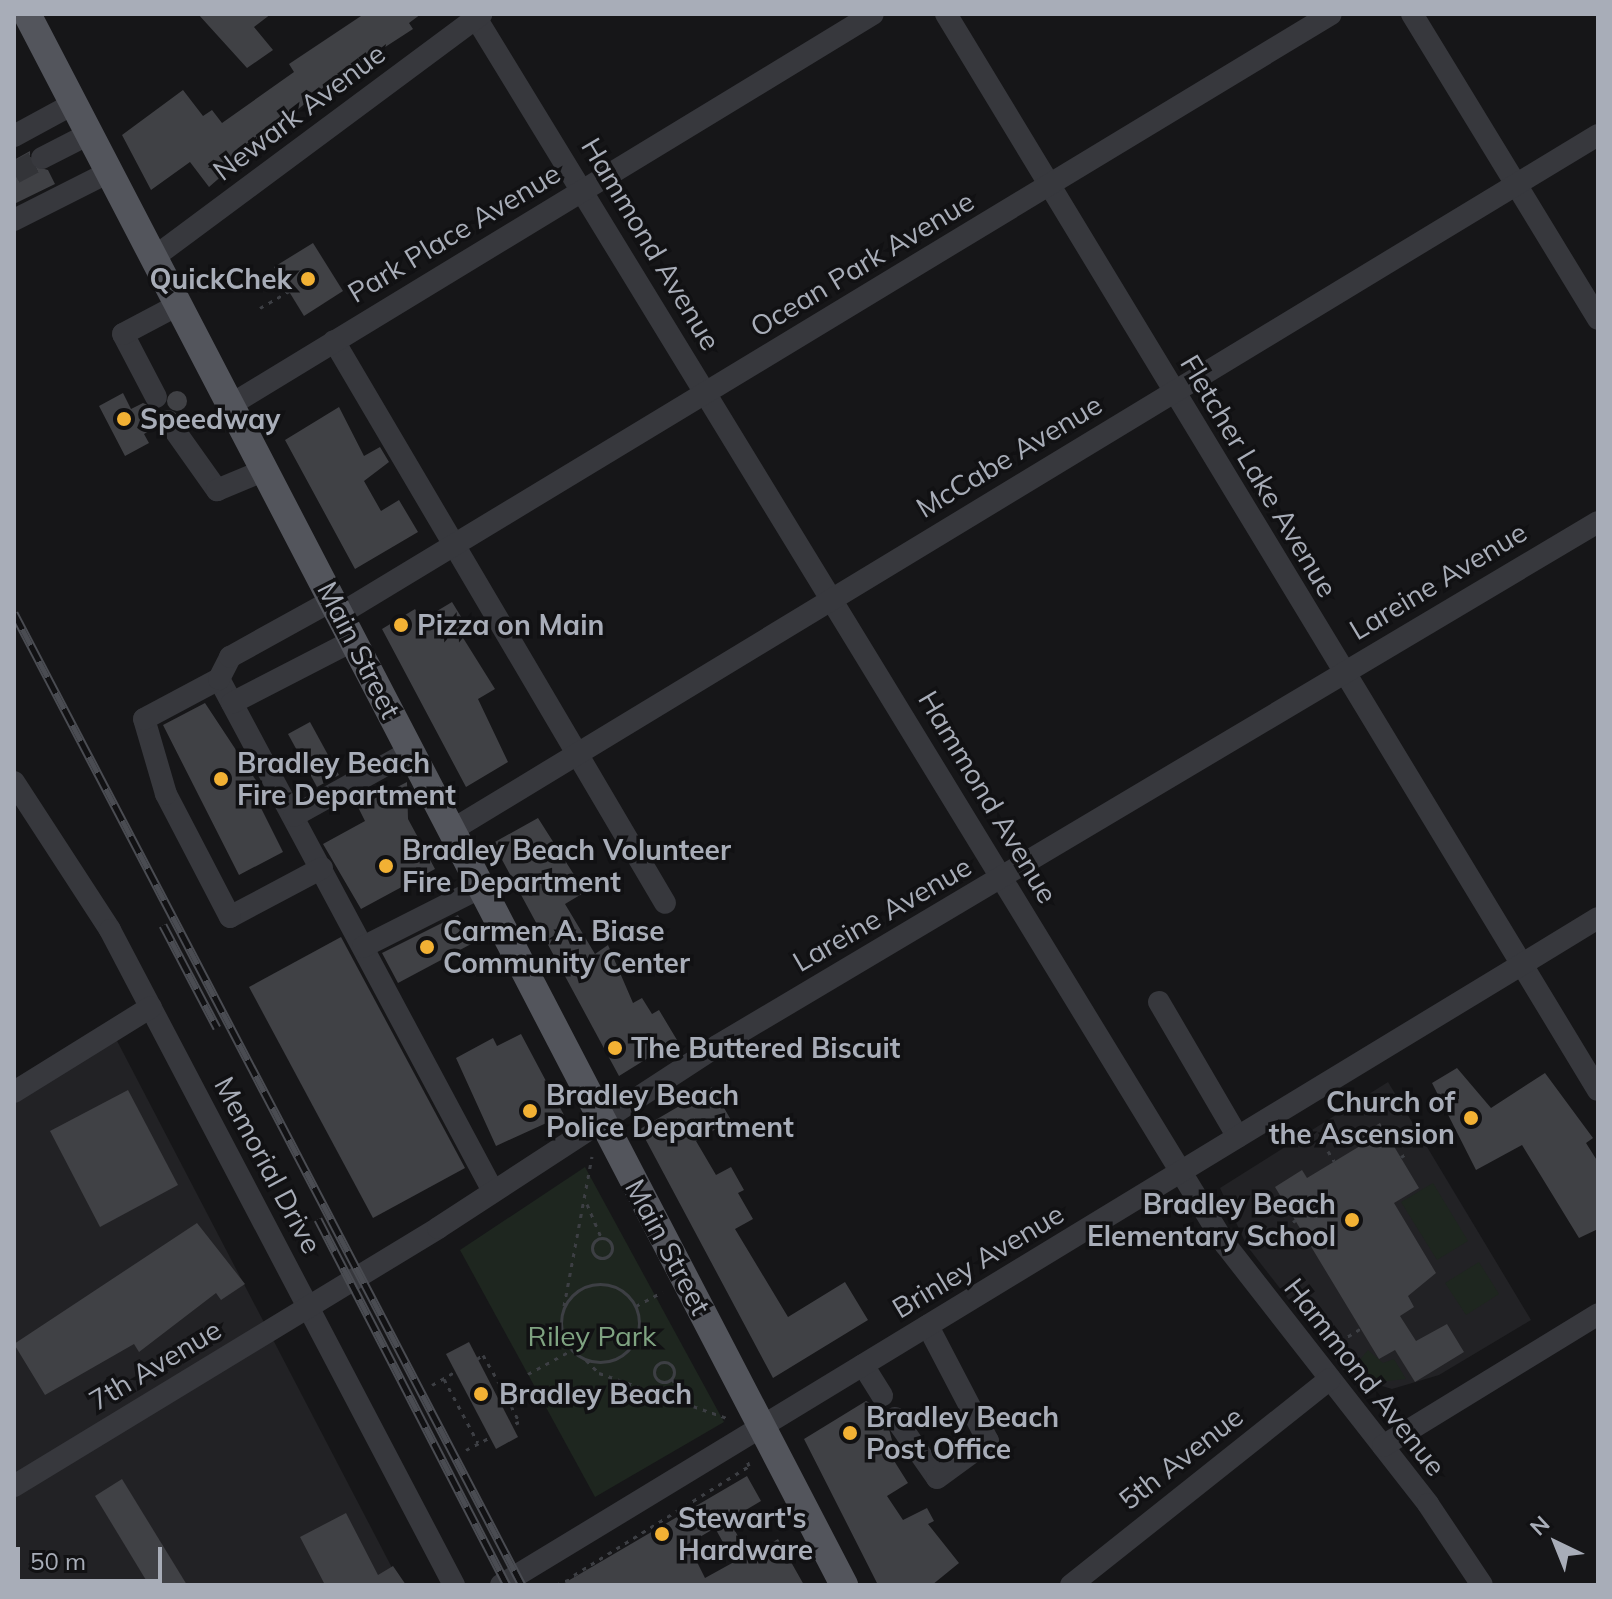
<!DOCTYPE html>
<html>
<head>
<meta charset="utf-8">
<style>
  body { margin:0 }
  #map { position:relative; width:1612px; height:1599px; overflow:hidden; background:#161618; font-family:Mulish,sans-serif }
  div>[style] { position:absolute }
  .built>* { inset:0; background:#222225 }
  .green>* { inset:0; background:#1e261f }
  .building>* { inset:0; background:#404145 }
  .round { border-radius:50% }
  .minor-tunnel>* { height:22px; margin-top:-11px; transform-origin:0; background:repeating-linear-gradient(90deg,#333438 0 22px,transparent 0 33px) }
  .path>* { height:3px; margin-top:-1.5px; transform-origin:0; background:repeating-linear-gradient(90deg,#3d3f44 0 4px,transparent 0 10px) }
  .path>.ring { margin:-1.5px; padding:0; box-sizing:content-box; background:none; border:3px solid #3d3f44; border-radius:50% }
  .minor>* { height:22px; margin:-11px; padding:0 11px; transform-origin:11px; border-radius:11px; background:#37383d }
  .major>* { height:28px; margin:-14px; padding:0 14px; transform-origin:14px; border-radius:14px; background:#53555c }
  .rail>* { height:9px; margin-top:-4.5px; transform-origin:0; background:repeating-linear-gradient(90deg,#111113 0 18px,#4a4c52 0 36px); box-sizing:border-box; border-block:2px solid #4a4c52 }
  .dots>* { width:22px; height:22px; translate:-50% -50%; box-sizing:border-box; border:4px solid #111113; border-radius:50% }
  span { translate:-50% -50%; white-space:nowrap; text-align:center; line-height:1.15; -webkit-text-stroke:7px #111113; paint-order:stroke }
  .street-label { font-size:28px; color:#a8adb8 }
  .poi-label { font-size:28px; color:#a8adb8; font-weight:700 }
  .right { translate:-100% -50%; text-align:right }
  .left { translate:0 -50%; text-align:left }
  .park-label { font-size:28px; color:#7fa381 }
  .frame { position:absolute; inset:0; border:16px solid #a8adb8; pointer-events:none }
  .north { position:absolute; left:1516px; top:1503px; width:80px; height:80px; -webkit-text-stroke:6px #111113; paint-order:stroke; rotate:317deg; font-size:22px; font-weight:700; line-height:32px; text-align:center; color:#a8adb8 }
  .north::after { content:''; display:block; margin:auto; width:28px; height:36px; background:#a8adb8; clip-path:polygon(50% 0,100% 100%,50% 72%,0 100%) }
  .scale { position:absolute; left:16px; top:1547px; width:146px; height:36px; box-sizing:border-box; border:4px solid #a8adb8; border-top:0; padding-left:10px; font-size:24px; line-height:28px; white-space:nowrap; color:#a8adb8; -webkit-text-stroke:6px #111113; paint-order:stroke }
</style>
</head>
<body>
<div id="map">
  <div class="built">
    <div style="clip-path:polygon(115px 1037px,401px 1585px,14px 1585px,14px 1098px)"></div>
    <div style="clip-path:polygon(1388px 1082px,1531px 1320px,1439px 1375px,1392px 1389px,1348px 1376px,1247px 1246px,1220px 1188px)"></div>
  </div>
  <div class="green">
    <div style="clip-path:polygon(585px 1167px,724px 1422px,595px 1497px,460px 1250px)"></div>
    <div style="clip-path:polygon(1433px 1183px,1468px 1241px,1437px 1260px,1401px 1202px)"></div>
    <div style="clip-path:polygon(1479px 1262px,1499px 1294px,1466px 1315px,1445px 1283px)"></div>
    <div style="clip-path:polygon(1368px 1350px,1383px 1363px,1394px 1359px,1406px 1379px,1369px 1383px,1353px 1368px)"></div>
  </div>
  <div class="building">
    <div style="clip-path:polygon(198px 14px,271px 14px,254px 27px,273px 50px,247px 68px)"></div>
    <div style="clip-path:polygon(364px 14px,421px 14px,409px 23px,413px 29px,325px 86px,209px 187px,190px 162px,151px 190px,122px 135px,183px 90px,203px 116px,212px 110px,222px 123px,294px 72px,289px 64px)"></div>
    <div style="clip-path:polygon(30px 151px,30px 165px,48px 170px,55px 184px,14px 204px,14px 160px)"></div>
    <div style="clip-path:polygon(313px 243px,343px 291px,304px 316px,274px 267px)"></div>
    <div class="round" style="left:167px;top:391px;width:20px;height:20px"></div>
    <div style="clip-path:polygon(123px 393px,131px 409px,143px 403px,159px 410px,156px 427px,144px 434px,149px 443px,125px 456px,99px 406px)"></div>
    <div style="clip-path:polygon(339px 407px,364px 456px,380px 447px,389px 462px,364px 481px,381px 511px,399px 500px,418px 532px,355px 569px,285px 440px)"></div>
    <div style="clip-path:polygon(452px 602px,468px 628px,460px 633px,495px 689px,478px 699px,508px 762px,466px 787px,382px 629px,415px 609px,422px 620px)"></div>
    <div style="clip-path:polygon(205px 703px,263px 791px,255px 796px,283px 852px,239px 875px,163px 725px)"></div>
    <div style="clip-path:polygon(310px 722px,339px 775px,317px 787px,288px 734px)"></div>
    <div style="clip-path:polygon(407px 782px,408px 819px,435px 869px,361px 909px,323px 844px,365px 821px,358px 807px)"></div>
    <div style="clip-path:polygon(538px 818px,585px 892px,565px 904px,595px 954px,608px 945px,633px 1003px,642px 998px,652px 1014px,659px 1010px,677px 1040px,619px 1076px,493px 843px)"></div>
    <div style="clip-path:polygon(458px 915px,473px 943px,398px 983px,382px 953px)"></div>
    <div style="clip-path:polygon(341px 937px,465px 1168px,373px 1218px,249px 987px)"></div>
    <div style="clip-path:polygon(521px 1034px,564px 1115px,496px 1146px,456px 1058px,493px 1038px,497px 1046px)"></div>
    <div style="clip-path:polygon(1457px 1068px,1491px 1108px,1545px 1073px,1593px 1138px,1586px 1143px,1598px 1162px,1598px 1229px,1579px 1238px,1522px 1145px,1476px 1170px,1432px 1083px)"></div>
    <div style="clip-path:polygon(712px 1087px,731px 1120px,696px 1141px,716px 1175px,731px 1167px,744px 1190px,738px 1193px,753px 1219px,735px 1229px,788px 1317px,845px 1282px,868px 1320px,773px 1378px,640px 1129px)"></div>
    <div style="clip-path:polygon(128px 1090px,178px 1185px,100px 1227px,50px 1131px)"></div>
    <div style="clip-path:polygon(1380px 1123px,1419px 1188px,1394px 1203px,1436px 1273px,1408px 1296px,1414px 1307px,1400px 1316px,1416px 1341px,1447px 1324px,1464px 1352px,1415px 1382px,1395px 1350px,1379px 1359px,1275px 1187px,1302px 1170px,1307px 1178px,1360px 1146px,1355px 1138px)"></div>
    <div style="clip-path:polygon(197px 1223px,245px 1284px,221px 1300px,216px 1293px,139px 1352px,134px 1344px,45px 1395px,14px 1344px)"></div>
    <div style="clip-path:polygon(469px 1342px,518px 1437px,496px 1449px,446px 1354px)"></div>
    <div style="clip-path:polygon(866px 1401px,884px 1410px,893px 1444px,886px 1448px,908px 1483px,887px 1496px,903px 1520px,927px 1508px,934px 1521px,928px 1524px,959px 1563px,932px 1585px,878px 1585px,804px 1439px)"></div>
    <div style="clip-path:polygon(evenodd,747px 1476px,761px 1501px,729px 1520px,749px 1556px,778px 1539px,804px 1585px,561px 1585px,747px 1476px,715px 1528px,734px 1562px,705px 1578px,688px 1544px,715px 1528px)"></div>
    <div style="clip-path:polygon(122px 1479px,187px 1585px,149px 1585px,95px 1496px)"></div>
    <div style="clip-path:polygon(346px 1513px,378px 1575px,393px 1566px,406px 1585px,325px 1585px,300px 1537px)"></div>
  </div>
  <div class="minor-tunnel">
    <div style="left:14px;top:173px;width:32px;rotate:-28deg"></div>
  </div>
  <div class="path">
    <div style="left:260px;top:308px;width:34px;rotate:-30deg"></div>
    <div style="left:138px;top:422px;width:4px;rotate:-27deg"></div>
    <div style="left:1328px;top:1151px;width:12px;rotate:59deg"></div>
    <div style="left:1401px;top:1157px;width:8px;rotate:-30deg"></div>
    <div style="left:587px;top:1204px;width:36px;rotate:67deg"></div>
    <div style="left:1293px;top:1222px;width:4px;rotate:-34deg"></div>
    <div class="ring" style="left:592px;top:1238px;width:17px;height:17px"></div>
    <div class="ring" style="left:561px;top:1284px;width:75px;height:75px"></div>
    <div style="left:564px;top:1306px;width:152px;rotate:-79.4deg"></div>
    <div style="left:636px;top:1306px;width:30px;rotate:-28deg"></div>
    <div style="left:1331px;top:1347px;width:36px;rotate:-32deg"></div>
    <div style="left:477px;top:1359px;width:7px;rotate:-34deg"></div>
    <div style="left:483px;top:1355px;width:38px;rotate:60deg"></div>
    <div style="left:502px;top:1388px;width:38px;rotate:63deg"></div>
    <div style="left:519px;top:1422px;width:8px;rotate:157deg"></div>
    <div style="left:586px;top:1360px;width:18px;rotate:45deg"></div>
    <div style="left:599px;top:1373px;width:136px;rotate:19.4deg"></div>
    <div class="ring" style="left:654px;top:1362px;width:17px;height:17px"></div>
    <div style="left:528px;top:1374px;width:48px;rotate:-28.7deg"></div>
    <div style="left:444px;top:1379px;width:72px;rotate:62deg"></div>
    <div style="left:672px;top:1379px;width:28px;rotate:55deg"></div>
    <div style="left:432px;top:1385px;width:28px;rotate:-30deg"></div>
    <div style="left:466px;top:1450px;width:27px;rotate:-28deg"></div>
    <div style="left:574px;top:1575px;width:206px;rotate:-31.9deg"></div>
    <div style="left:749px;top:1466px;width:6px;rotate:-108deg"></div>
    <div style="left:556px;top:1585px;width:21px;rotate:-23deg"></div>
  </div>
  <div class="minor">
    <div style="left:946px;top:14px;width:1258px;rotate:58.79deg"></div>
    <div style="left:1412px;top:14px;width:357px;rotate:58.6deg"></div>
    <div style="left:476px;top:18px;width:1437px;rotate:58.58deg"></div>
    <div style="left:1225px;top:1244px;width:330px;rotate:52deg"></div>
    <div style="left:1428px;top:1504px;width:97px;rotate:56.3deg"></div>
    <div style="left:14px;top:136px;width:67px;rotate:-28.5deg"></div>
    <div style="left:42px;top:158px;width:53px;rotate:-27.1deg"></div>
    <div style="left:14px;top:220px;width:106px;rotate:-26.8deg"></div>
    <div style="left:153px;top:258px;width:409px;rotate:-36.6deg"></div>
    <div style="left:334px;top:341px;width:652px;rotate:59.5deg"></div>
    <div style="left:156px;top:397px;width:71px;rotate:-117.6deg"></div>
    <div style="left:123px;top:334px;width:62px;rotate:-27.8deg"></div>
    <div style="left:232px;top:404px;width:750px;rotate:-31.32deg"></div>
    <div style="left:168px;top:421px;width:85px;rotate:54.6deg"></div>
    <div style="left:217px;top:490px;width:52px;rotate:-22.6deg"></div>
    <div style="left:340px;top:614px;width:1158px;rotate:-31.19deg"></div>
    <div style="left:219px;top:679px;width:581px;rotate:61.85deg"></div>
    <div style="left:232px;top:703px;width:137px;rotate:-27.3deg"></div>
    <div style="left:14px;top:782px;width:176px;rotate:57deg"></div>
    <div style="left:110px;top:930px;width:740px;rotate:62.29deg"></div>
    <div style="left:294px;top:816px;width:134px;rotate:-29.1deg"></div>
    <div style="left:452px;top:830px;width:1340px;rotate:-31.24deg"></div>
    <div style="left:322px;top:868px;width:104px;rotate:152deg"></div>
    <div style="left:230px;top:917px;width:139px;rotate:-117.5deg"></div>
    <div style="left:166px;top:794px;width:78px;rotate:-106.3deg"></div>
    <div style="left:144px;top:719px;width:85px;rotate:-28.1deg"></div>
    <div style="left:219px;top:679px;width:25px;rotate:-63deg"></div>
    <div style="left:230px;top:657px;width:118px;rotate:-29deg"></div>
    <div style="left:363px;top:947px;width:133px;rotate:-26.8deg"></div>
    <div style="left:1159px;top:1002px;width:156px;rotate:59.7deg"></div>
    <div style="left:14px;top:1092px;width:161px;rotate:-31.8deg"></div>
    <div style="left:863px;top:1365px;width:36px;rotate:58deg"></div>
    <div style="left:895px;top:1418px;width:73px;rotate:55deg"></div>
    <div style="left:937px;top:1478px;width:63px;rotate:-36deg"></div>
    <div style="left:988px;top:1441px;width:130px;rotate:-117.6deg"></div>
    <div style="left:1383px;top:1446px;width:252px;rotate:-31.5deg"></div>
    <div style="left:14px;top:1486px;width:496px;rotate:-31.3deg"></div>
    <div style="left:438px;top:1228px;width:333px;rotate:-33.1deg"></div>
    <div style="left:717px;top:1046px;width:1025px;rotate:-30.74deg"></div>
    <div style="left:501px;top:1585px;width:1284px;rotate:-31.3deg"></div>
    <div style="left:1071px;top:1585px;width:331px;rotate:-38.5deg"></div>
  </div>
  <div class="major">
    <div style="left:27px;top:14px;width:1771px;rotate:62.52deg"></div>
  </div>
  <div class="rail">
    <div style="left:14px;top:613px;width:1097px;rotate:62.41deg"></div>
    <div style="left:163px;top:925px;width:116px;rotate:62.3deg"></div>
    <div style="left:318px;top:1219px;width:412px;rotate:62.7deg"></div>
  </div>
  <div class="dots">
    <div style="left:308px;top:279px;background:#f2b134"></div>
    <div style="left:124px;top:419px;background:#f2b134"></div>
    <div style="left:401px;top:625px;background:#f2b134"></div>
    <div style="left:221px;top:779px;background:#f2b134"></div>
    <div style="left:386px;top:866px;background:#f2b134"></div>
    <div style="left:427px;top:947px;background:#f2b134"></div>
    <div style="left:615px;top:1048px;background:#f2b134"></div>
    <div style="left:530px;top:1111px;background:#f2b134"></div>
    <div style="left:1471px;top:1118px;background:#f2b134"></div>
    <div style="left:1352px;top:1220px;background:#f2b134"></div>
    <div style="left:481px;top:1394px;background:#f2b134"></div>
    <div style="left:850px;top:1433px;background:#f2b134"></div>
    <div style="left:662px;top:1534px;background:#f2b134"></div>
  </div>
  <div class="street-label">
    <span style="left:299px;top:112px;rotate:-37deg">Newark Avenue</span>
    <span style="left:454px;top:233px;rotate:-31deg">Park Place Avenue</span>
    <span style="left:651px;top:244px;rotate:59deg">Hammond Avenue</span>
    <span style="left:862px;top:264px;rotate:-31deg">Ocean Park Avenue</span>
    <span style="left:1009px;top:456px;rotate:-31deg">McCabe Avenue</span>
    <span style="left:1259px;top:476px;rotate:59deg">Fletcher Lake Avenue</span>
    <span style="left:1438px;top:581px;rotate:-31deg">Lareine Avenue</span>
    <span style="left:359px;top:650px;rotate:63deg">Main Street</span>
    <span style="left:988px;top:797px;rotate:59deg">Hammond Avenue</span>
    <span style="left:882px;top:914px;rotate:-30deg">Lareine Avenue</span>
    <span style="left:268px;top:1165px;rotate:62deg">Memorial Drive</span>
    <span style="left:668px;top:1247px;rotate:62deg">Main Street</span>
    <span style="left:978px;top:1261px;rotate:-31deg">Brinley Avenue</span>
    <span style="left:155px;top:1365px;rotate:-31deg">7th Avenue</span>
    <span style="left:1365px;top:1377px;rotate:52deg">Hammond Avenue</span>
    <span style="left:1181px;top:1458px;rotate:-38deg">5th Avenue</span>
  </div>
  <div class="poi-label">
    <span class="right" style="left:292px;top:279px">QuickChek</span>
    <span class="left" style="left:140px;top:419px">Speedway</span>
    <span class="left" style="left:417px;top:625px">Pizza on Main</span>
    <span class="left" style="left:237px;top:779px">Bradley Beach<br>Fire Department</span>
    <span class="left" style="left:402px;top:866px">Bradley Beach Volunteer<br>Fire Department</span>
    <span class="left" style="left:443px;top:947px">Carmen A. Biase<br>Community Center</span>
    <span class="left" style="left:631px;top:1048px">The Buttered Biscuit</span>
    <span class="left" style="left:546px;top:1111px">Bradley Beach<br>Police Department</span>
    <span class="right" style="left:1455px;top:1118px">Church of<br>the Ascension</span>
    <span class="right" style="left:1336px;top:1220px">Bradley Beach<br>Elementary School</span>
    <span class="left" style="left:499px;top:1394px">Bradley Beach</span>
    <span class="left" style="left:866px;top:1433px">Bradley Beach<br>Post Office</span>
    <span class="left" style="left:678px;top:1534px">Stewart's<br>Hardware</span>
  </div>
  <div class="park-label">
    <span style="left:592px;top:1336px">Riley Park</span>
  </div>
  <div class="frame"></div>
  <div class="north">N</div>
  <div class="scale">50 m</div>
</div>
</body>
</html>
